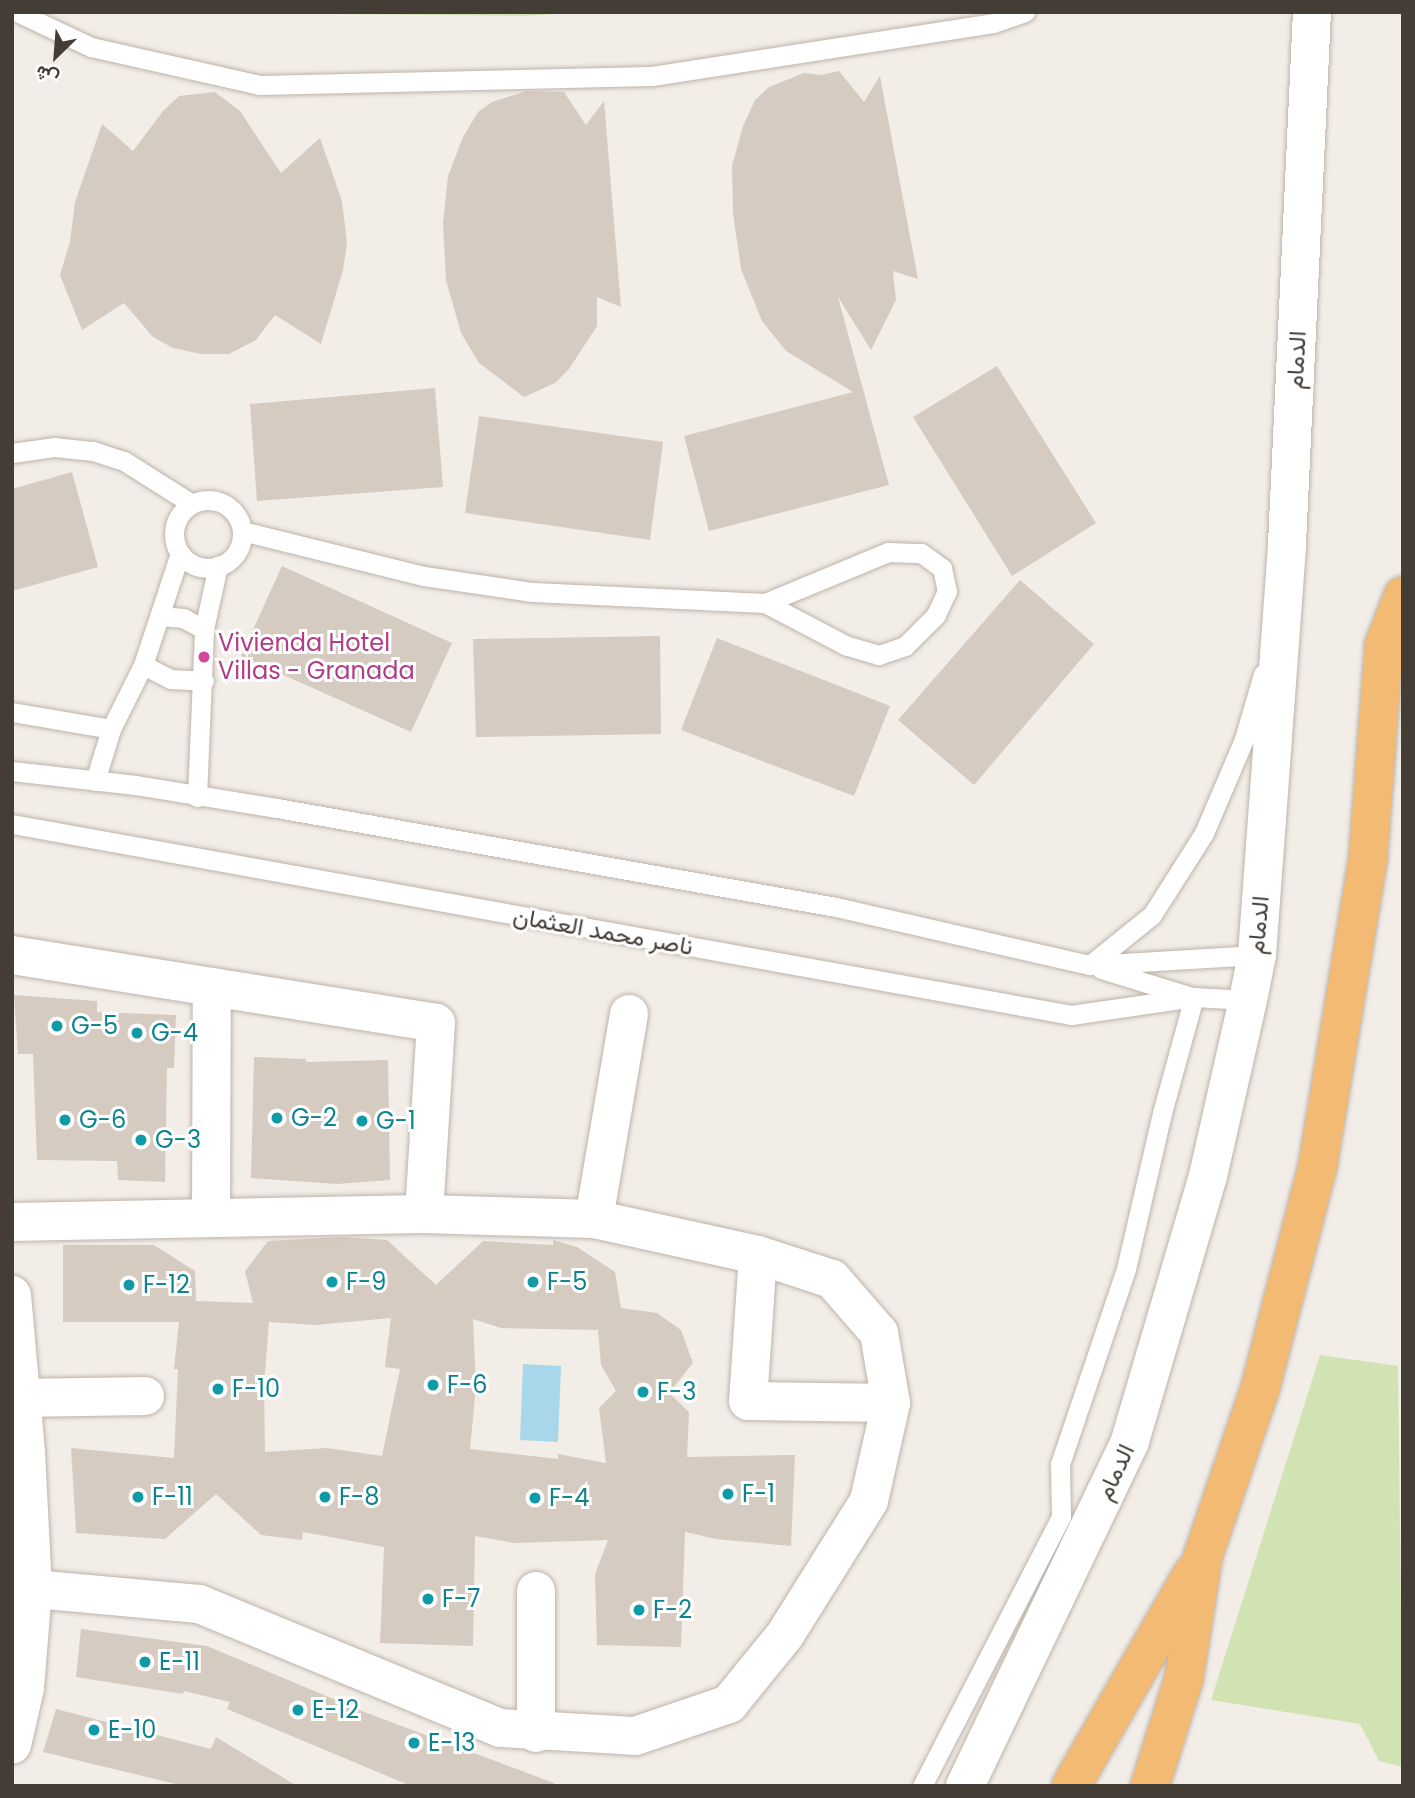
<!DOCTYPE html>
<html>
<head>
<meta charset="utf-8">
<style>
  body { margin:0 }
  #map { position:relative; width:1415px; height:1798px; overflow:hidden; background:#f2ede7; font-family:Poppins,Vazirmatn,sans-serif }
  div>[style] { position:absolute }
  .green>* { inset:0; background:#d2e3b3 }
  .water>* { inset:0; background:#a8d6ea }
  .building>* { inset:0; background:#d6cbc0 }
  .roads { filter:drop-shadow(0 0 2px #bdb4aa) drop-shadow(0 0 2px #bdb4aa) }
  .service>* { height:19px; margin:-9.5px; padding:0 9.5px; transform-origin:9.5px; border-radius:9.5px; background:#fff }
  .service>.ring { margin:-9.5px; padding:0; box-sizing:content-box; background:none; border:19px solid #fff; border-radius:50% }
  .minor>* { height:38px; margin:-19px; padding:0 19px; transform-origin:19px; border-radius:19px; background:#fff }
  .tertiary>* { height:38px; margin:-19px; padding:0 19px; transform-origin:19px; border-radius:19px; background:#fff }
  .motorway>* { height:38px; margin:-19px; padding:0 19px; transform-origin:19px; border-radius:19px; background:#f2ba72 }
  .dots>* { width:19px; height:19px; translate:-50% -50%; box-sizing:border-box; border:4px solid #fff; border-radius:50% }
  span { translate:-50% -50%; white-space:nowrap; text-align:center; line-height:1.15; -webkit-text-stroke:6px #fff; paint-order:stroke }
  .street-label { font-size:24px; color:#443d36 }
  .hotel-label { font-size:24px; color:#b23c85 }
  .left { translate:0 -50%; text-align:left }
  .culture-label { font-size:24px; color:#0d838f }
  .frame { position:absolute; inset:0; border:14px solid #443d36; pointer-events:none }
  .north { position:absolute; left:21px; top:21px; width:70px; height:70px; -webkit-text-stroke:5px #fff; paint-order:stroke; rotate:205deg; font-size:19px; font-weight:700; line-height:28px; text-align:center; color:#443d36 }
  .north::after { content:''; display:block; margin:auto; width:24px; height:32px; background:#443d36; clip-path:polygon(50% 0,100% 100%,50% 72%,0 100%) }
</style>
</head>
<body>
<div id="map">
  <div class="green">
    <div style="clip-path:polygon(120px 12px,585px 12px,524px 16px)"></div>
    <div style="clip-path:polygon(1320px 1355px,1398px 1366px,1403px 1767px,1379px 1761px,1360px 1724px,1211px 1700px)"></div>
  </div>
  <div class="water">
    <div style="clip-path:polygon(523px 1364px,561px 1366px,558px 1442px,520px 1440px)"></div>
  </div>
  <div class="building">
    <div style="clip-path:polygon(839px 71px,864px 102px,880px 76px,918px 279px,893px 271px,896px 300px,871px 350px,838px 297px,889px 485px,709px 531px,684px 436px,853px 392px,786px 351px,762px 321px,741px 269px,733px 213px,732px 166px,743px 126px,755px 100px,769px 87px,804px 73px,822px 75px)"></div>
    <div style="clip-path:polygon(527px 91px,564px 92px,586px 125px,604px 101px,621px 307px,597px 297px,597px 326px,569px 369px,555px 383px,524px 397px,479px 363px,461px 333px,446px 280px,443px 223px,448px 176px,463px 137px,478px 112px,492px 102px)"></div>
    <div style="clip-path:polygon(215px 92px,240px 111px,281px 173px,320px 138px,342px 201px,347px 243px,343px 270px,321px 344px,275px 315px,256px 340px,229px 354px,201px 354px,173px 348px,153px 337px,124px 303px,82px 330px,60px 275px,70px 242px,75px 202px,102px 124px,133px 151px,163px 111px,179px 96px)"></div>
    <div style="clip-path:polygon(997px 366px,1096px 523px,1012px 576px,913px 417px)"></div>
    <div style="clip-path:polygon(435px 388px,443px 487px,257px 501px,250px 404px)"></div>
    <div style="clip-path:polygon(479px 416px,663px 442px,650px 540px,465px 513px)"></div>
    <div style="clip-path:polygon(72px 472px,98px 567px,12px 591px,12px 489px)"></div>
    <div style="clip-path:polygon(282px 566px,452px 643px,411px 732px,241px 656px)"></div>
    <div style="clip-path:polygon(1020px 580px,1094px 644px,974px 785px,898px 720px)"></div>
    <div style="clip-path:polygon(660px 636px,661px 734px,476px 737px,473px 639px)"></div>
    <div style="clip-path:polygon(717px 638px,890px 706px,854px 796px,681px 730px)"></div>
    <div style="clip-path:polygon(14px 995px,97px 1001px,97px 1012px,176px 1015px,174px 1068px,167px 1068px,165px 1182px,118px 1180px,117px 1161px,37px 1160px,33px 1054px,18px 1054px)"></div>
    <div style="clip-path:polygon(254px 1057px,306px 1059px,306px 1062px,388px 1060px,390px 1180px,337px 1184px,251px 1178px)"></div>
    <div style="clip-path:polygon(evenodd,342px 1237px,387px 1240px,436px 1285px,483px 1241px,553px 1245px,553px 1240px,577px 1247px,615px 1272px,621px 1308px,657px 1313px,681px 1330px,693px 1363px,669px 1393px,689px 1412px,687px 1457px,795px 1455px,791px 1546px,716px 1539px,685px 1532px,681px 1647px,597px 1645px,595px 1574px,608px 1540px,514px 1543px,475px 1536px,473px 1646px,380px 1643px,384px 1547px,303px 1532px,302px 1540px,261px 1535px,216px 1494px,165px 1539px,76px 1533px,71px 1448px,174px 1458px,178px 1369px,174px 1369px,179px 1322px,63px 1322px,63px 1245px,154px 1245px,195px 1271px,196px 1301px,253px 1303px,245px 1271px,268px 1241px,342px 1237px,391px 1318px,385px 1367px,400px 1369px,382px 1456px,327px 1448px,265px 1452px,264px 1385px,269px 1322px,316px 1325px,391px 1318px,342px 1237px,473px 1319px,501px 1328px,598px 1330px,601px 1365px,616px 1391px,599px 1408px,606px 1463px,558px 1454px,558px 1459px,470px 1449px,476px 1387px,473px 1319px)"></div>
    <div style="clip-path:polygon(81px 1629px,207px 1646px,367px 1713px,554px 1783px,554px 1786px,411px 1786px,227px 1709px,230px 1702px,184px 1691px,183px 1694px,76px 1677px)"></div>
    <div style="clip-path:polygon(56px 1709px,211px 1749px,216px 1737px,297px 1786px,184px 1786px,43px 1752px)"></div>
  </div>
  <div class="roads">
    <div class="service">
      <div style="left:17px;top:12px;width:82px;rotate:25.3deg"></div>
      <div style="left:91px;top:47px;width:172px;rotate:12.7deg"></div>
      <div style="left:259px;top:85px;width:393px;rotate:-1.3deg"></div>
      <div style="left:652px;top:76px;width:345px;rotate:-8.8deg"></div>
      <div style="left:993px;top:23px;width:34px;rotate:-19deg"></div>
      <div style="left:12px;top:453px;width:42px;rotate:-8.1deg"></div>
      <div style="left:54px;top:447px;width:39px;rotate:6deg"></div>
      <div style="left:93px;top:451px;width:33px;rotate:18deg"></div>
      <div style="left:124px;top:461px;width:80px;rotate:32.3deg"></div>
      <div class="ring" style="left:174px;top:500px;width:49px;height:49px"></div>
      <div style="left:242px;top:531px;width:187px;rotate:13.9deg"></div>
      <div style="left:424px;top:576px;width:110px;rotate:8.4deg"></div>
      <div style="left:533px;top:592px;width:232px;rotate:2.7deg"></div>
      <div style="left:765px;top:603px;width:133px;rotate:-22.5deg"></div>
      <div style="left:888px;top:552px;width:33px;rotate:2deg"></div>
      <div style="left:921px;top:553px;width:26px;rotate:36deg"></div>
      <div style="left:942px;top:568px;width:24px;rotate:78deg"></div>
      <div style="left:947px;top:591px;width:26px;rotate:115deg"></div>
      <div style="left:936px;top:615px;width:44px;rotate:135deg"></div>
      <div style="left:905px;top:646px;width:28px;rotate:161deg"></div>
      <div style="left:879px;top:655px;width:33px;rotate:-164deg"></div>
      <div style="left:847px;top:646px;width:93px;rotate:-152.3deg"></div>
      <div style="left:160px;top:616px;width:23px;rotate:5deg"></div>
      <div style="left:183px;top:618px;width:24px;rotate:28deg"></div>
      <div style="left:143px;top:665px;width:30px;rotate:27deg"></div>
      <div style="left:170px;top:679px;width:34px;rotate:3deg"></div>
      <div style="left:12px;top:712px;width:100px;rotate:9.7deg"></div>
      <div style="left:12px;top:771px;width:124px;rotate:6.5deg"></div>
      <div style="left:135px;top:785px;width:144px;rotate:9.2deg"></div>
      <div style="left:277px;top:808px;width:568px;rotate:10.04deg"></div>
      <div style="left:836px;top:907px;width:261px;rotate:12.9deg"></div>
      <div style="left:1090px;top:965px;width:167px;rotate:-3.4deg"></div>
      <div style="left:95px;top:781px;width:54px;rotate:-72.9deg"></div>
      <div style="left:111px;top:729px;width:72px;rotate:-63.4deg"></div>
      <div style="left:143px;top:665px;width:118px;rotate:-71.7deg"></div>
      <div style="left:197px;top:797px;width:168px;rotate:-87.6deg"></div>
      <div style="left:204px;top:629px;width:65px;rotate:-77.5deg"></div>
      <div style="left:12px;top:824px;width:1076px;rotate:10.22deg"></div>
      <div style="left:1071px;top:1015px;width:124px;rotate:-8.3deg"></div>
      <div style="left:1194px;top:997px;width:54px;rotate:3.2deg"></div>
      <div style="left:1090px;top:965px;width:80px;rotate:-38.9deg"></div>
      <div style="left:1152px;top:915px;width:97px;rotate:-57.6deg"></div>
      <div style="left:1204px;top:833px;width:102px;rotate:-66.9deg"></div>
      <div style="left:1244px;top:739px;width:68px;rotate:-73.7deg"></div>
      <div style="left:1101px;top:969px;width:92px;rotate:17.1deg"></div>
      <div style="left:922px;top:1786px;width:303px;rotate:-62.7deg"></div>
      <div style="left:1061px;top:1517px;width:53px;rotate:-91.1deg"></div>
      <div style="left:1060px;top:1464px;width:206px;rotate:-71.3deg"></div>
      <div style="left:1126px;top:1269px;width:160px;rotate:-77deg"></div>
      <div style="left:1162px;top:1113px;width:120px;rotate:-74.6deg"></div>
    </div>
    <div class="minor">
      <div style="left:12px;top:955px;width:429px;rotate:9.1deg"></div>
      <div style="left:436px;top:1023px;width:191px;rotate:93.6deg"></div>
      <div style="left:211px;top:1218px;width:231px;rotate:-89.8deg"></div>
      <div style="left:594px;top:1219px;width:208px;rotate:-80.3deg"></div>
      <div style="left:12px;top:1222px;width:412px;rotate:-1.1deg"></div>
      <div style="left:424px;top:1214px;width:170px;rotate:1.7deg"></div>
      <div style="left:594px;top:1219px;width:168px;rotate:12.4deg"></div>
      <div style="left:758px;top:1255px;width:78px;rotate:18deg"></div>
      <div style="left:832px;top:1279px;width:72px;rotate:49deg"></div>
      <div style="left:879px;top:1333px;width:71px;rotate:80.3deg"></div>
      <div style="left:891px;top:1403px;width:100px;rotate:102.7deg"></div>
      <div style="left:869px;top:1501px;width:158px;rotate:122.1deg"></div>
      <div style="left:785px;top:1635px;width:89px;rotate:129.1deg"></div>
      <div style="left:729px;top:1704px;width:99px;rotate:161.2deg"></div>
      <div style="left:635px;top:1736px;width:135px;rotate:-176.6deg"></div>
      <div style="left:500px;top:1728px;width:326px;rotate:-157.6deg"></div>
      <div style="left:199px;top:1604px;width:167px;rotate:-174.8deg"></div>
      <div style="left:758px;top:1255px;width:146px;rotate:93.9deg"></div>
      <div style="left:748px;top:1401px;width:143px;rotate:0.8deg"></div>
      <div style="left:12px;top:1295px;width:158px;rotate:84.9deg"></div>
      <div style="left:26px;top:1452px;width:137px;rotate:87.1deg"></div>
      <div style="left:33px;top:1589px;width:99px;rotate:94.6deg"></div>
      <div style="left:25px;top:1688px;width:58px;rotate:102.8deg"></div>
      <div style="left:21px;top:1398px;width:124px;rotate:-0.9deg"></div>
      <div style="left:536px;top:1591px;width:142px;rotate:90deg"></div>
    </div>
    <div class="tertiary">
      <div style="left:965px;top:1786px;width:382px;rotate:-64.4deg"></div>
      <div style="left:1130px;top:1441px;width:276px;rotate:-73.6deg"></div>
      <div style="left:1208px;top:1176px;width:180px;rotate:-77.2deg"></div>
      <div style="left:1248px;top:1000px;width:46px;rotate:-78.7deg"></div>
      <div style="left:1257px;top:955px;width:412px;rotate:-85.8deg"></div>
      <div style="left:1287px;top:544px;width:533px;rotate:-87.31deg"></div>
    </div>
    <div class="motorway">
      <div style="left:1071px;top:1786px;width:245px;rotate:-60.2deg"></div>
      <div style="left:1150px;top:1786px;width:113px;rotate:-72.5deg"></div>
      <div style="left:1184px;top:1678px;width:123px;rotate:-81.1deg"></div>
      <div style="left:1203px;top:1556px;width:176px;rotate:-71.2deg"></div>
      <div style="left:1260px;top:1389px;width:232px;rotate:-75.5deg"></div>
      <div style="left:1318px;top:1164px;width:310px;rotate:-80.7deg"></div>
      <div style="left:1368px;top:858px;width:214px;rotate:-85.7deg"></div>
      <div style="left:1384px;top:645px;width:53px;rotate:-68.8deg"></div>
    </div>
  </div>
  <div class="dots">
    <div style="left:204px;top:657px;background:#d1479c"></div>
    <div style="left:57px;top:1026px;background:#0f9aa8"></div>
    <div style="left:137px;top:1033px;background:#0f9aa8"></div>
    <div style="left:277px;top:1118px;background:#0f9aa8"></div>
    <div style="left:65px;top:1120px;background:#0f9aa8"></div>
    <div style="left:362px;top:1121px;background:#0f9aa8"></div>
    <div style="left:141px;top:1140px;background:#0f9aa8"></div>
    <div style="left:332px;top:1282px;background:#0f9aa8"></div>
    <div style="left:533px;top:1282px;background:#0f9aa8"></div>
    <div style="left:129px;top:1285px;background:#0f9aa8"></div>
    <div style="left:433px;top:1385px;background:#0f9aa8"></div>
    <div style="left:218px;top:1389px;background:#0f9aa8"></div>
    <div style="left:643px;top:1392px;background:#0f9aa8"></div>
    <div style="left:728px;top:1494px;background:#0f9aa8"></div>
    <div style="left:138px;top:1497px;background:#0f9aa8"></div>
    <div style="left:325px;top:1497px;background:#0f9aa8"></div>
    <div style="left:535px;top:1498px;background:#0f9aa8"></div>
    <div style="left:428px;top:1599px;background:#0f9aa8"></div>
    <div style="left:639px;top:1610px;background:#0f9aa8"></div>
    <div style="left:145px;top:1662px;background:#0f9aa8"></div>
    <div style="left:298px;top:1710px;background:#0f9aa8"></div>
    <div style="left:94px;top:1730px;background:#0f9aa8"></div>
    <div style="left:414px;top:1743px;background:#0f9aa8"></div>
  </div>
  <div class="street-label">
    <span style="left:1296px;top:360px;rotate:-87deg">الدمام</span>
    <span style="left:1258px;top:925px;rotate:-85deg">الدمام</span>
    <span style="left:603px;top:931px;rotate:10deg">ناصر محمد العثمان</span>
    <span style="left:1115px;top:1472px;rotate:-65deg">الدمام</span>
  </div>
  <div class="hotel-label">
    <span class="left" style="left:218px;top:657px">Vivienda Hotel<br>Villas - Granada</span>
  </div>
  <div class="culture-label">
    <span class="left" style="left:71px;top:1026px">G-5</span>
    <span class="left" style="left:151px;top:1033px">G-4</span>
    <span class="left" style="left:291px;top:1118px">G-2</span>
    <span class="left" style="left:79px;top:1120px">G-6</span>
    <span class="left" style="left:376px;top:1121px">G-1</span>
    <span class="left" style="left:155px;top:1140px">G-3</span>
    <span class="left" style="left:346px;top:1282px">F-9</span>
    <span class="left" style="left:547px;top:1282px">F-5</span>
    <span class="left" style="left:143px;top:1285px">F-12</span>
    <span class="left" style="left:447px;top:1385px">F-6</span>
    <span class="left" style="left:232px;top:1389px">F-10</span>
    <span class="left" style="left:657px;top:1392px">F-3</span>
    <span class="left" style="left:742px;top:1494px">F-1</span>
    <span class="left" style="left:152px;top:1497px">F-11</span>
    <span class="left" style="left:339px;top:1497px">F-8</span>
    <span class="left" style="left:549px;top:1498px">F-4</span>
    <span class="left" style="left:442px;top:1599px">F-7</span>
    <span class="left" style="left:653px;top:1610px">F-2</span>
    <span class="left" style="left:159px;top:1662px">E-11</span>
    <span class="left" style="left:312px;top:1710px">E-12</span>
    <span class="left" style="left:108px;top:1730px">E-10</span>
    <span class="left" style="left:428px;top:1743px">E-13</span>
  </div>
  <div class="frame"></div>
  <div class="north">ش</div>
</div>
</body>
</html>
